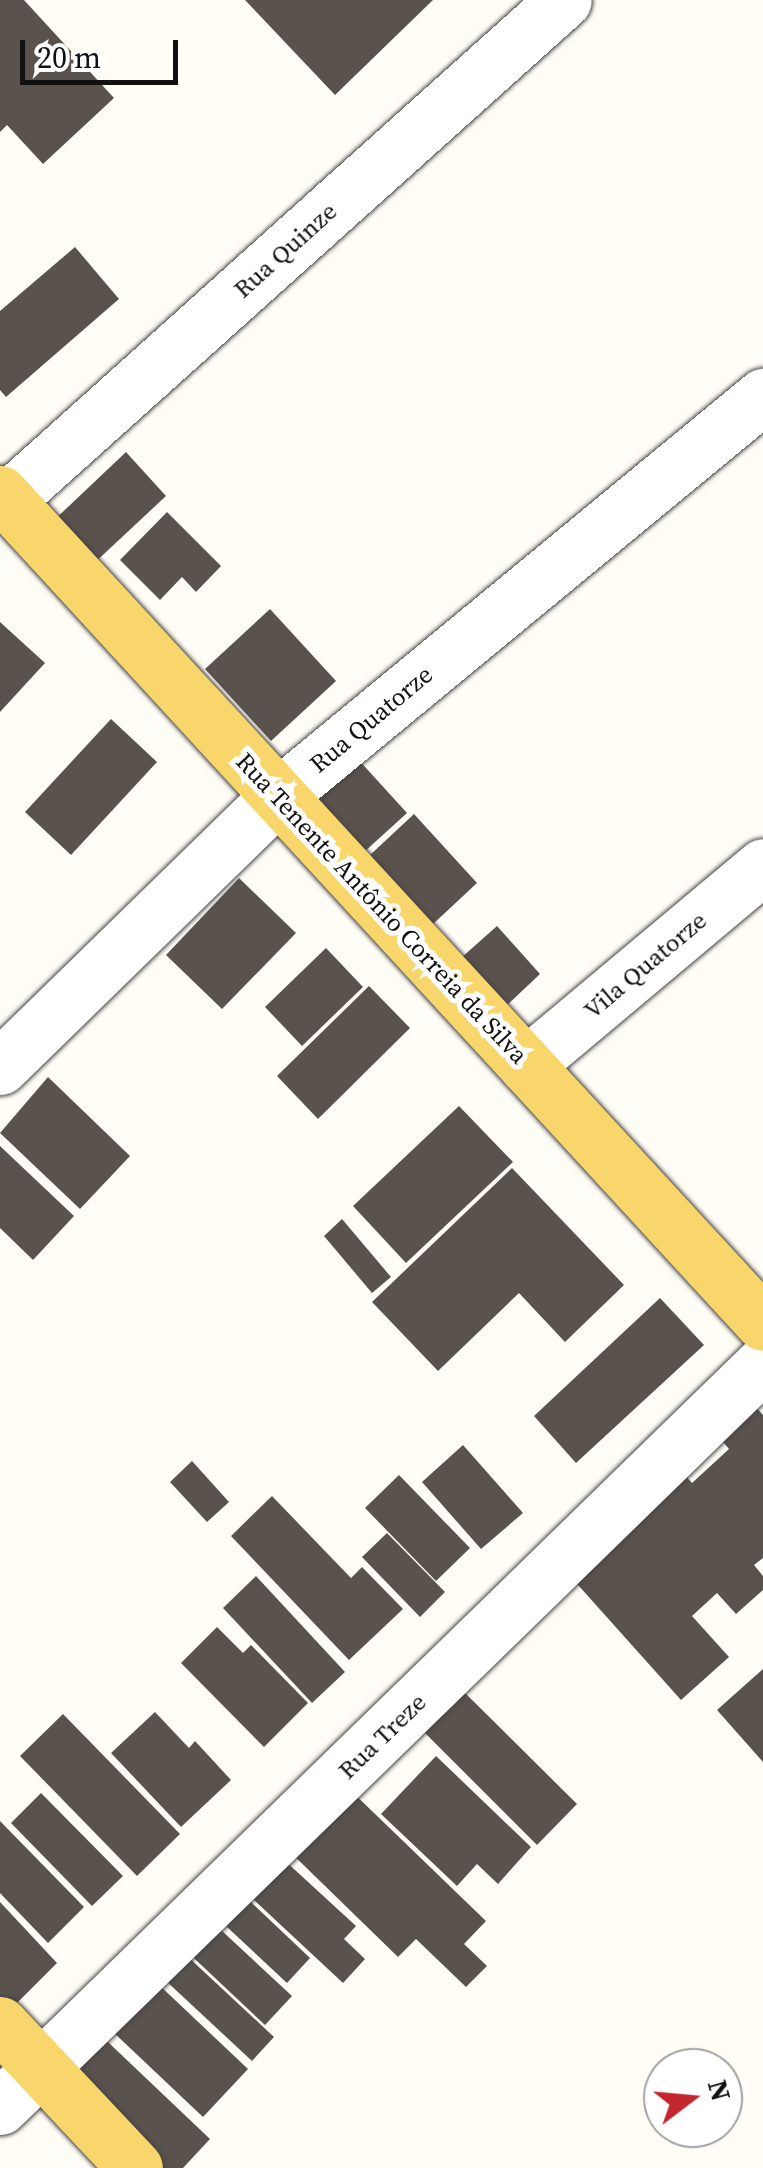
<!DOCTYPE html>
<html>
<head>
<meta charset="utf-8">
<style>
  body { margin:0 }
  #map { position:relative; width:763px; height:2168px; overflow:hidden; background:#fffdf5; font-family:"Source Serif 4",serif }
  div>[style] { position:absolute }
  .building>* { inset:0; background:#5a524d }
  .roads { filter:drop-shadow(0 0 2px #444) drop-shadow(0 0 2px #444) }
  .minor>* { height:55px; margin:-27.5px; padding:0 27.5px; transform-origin:27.5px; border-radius:27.5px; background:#fff }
  .major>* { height:55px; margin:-27.5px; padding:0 27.5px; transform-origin:27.5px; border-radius:27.5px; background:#f9d66b }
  span { translate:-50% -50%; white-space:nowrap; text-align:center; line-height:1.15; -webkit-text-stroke:10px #fff; paint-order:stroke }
  .street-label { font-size:25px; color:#111 }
  .north { position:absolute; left:643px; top:2048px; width:100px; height:100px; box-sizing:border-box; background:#fff; border:2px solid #a0a0a0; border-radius:50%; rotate:74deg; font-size:28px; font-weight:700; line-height:40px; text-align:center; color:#111 }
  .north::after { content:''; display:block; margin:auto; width:35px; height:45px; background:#c4262e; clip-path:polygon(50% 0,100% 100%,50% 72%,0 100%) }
  .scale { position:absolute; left:20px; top:40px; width:158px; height:45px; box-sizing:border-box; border:5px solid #111; border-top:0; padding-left:12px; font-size:30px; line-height:35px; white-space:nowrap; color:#111; -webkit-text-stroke:8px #fff; paint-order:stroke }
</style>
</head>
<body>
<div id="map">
  <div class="building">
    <div style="clip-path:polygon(0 0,24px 0,114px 98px,43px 164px,7px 125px,0 132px)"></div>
    <div style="clip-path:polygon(245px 0,433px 0,335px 95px)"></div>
    <div style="clip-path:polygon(75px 247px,119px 299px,6px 397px,0 390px,0 311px)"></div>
    <div style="clip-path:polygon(126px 452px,166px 496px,90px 567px,50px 524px)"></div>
    <div style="clip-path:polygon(167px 512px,221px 566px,196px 592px,182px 577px,160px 600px,120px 560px)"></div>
    <div style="clip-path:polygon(270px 609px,336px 681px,271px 741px,205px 669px)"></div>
    <div style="clip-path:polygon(0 622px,45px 663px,0 712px)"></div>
    <div style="clip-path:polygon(111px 719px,157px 762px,71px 855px,25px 812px)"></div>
    <div style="clip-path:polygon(356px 757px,407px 813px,363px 853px,301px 807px)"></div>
    <div style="clip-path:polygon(414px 814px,477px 883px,432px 925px,369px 856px)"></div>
    <div style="clip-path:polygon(239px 878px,296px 933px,222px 1009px,166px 955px)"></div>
    <div style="clip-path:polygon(497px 926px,540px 974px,505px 1007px,461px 958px)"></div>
    <div style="clip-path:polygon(326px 948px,363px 987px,302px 1046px,265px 1007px)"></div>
    <div style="clip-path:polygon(369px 986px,410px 1028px,318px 1119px,277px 1076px)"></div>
    <div style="clip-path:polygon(48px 1077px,130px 1156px,80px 1209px,0 1133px)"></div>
    <div style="clip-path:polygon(459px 1106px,513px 1162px,406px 1263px,353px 1206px)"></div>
    <div style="clip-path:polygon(0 1146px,74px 1216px,33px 1260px,0 1228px)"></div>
    <div style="clip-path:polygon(512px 1168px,624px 1285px,565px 1342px,519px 1293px,438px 1371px,372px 1302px)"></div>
    <div style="clip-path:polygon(342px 1219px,391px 1277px,372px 1293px,324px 1236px)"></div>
    <div style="clip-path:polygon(660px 1298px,704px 1345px,576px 1463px,534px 1416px)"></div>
    <div style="clip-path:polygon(753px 1404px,763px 1415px,763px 1558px,754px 1565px,763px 1576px,763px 1590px,736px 1614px,717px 1593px,692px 1616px,729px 1657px,681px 1700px,570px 1576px,673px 1461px,692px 1483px,729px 1449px,718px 1436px)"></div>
    <div style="clip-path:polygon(463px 1445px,523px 1513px,481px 1549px,422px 1482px)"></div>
    <div style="clip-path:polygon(192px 1461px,229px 1502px,207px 1522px,170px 1482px)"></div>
    <div style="clip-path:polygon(399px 1475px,470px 1548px,436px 1581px,365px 1508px)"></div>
    <div style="clip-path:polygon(272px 1496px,351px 1578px,362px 1567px,403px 1609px,349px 1660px,231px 1536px)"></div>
    <div style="clip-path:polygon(387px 1533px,445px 1592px,420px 1617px,362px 1557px)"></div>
    <div style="clip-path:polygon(256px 1576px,345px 1672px,312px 1703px,223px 1608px)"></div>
    <div style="clip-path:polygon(217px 1627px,243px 1653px,251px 1645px,308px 1703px,264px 1747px,181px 1663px)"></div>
    <div style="clip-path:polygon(763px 1669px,763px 1762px,717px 1710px)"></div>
    <div style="clip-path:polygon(456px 1684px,577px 1804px,537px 1845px,416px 1724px)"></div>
    <div style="clip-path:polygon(155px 1712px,189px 1748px,195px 1741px,231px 1780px,181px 1827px,111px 1753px)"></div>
    <div style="clip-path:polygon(63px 1714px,180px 1834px,137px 1876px,20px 1756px)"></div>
    <div style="clip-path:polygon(436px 1756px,531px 1847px,498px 1884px,477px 1864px,457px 1886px,381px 1814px)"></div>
    <div style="clip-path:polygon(345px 1785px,486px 1921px,464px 1944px,487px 1966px,466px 1987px,416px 1939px,398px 1957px,285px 1847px)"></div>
    <div style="clip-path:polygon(41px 1793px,123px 1876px,92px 1906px,11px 1823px)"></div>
    <div style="clip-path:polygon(0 1821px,84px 1907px,48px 1943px,0 1893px)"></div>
    <div style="clip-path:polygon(270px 1847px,356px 1926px,344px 1939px,365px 1959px,343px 1983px,237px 1884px)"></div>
    <div style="clip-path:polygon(236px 1888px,310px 1958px,287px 1983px,212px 1913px)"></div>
    <div style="clip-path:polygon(0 1902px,57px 1963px,11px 2009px,0 1997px)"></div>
    <div style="clip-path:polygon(206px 1916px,292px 1996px,265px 2025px,180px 1945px)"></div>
    <div style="clip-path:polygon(186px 1955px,274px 2037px,252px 2061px,165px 1980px)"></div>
    <div style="clip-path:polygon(157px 1983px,248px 2069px,203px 2117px,112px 2031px)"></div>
    <div style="clip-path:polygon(89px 2024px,210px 2139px,183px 2168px,156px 2168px,50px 2066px)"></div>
  </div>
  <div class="roads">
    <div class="minor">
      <div style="left:7px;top:500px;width:748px;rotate:-41.91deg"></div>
      <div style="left:526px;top:1065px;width:309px;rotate:-40deg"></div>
      <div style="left:0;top:1067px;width:388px;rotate:-44.3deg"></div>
      <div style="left:278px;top:796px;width:629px;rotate:-39.51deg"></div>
      <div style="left:0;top:2107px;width:1065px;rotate:-44.24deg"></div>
    </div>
    <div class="major">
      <div style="left:0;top:493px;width:1127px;rotate:47.41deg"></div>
      <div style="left:0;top:2024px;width:197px;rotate:46.8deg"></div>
    </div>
  </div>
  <div class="street-label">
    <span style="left:285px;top:250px;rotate:-42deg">Rua Quinze</span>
    <span style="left:371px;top:719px;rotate:-40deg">Rua Quatorze</span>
    <span style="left:382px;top:908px;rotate:47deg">Rua Tenente Antônio Correia da Silva</span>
    <span style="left:645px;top:965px;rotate:-40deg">Vila Quatorze</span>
    <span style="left:382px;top:1736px;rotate:-44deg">Rua Treze</span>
  </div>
  <div class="north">N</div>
  <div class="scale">20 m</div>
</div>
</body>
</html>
